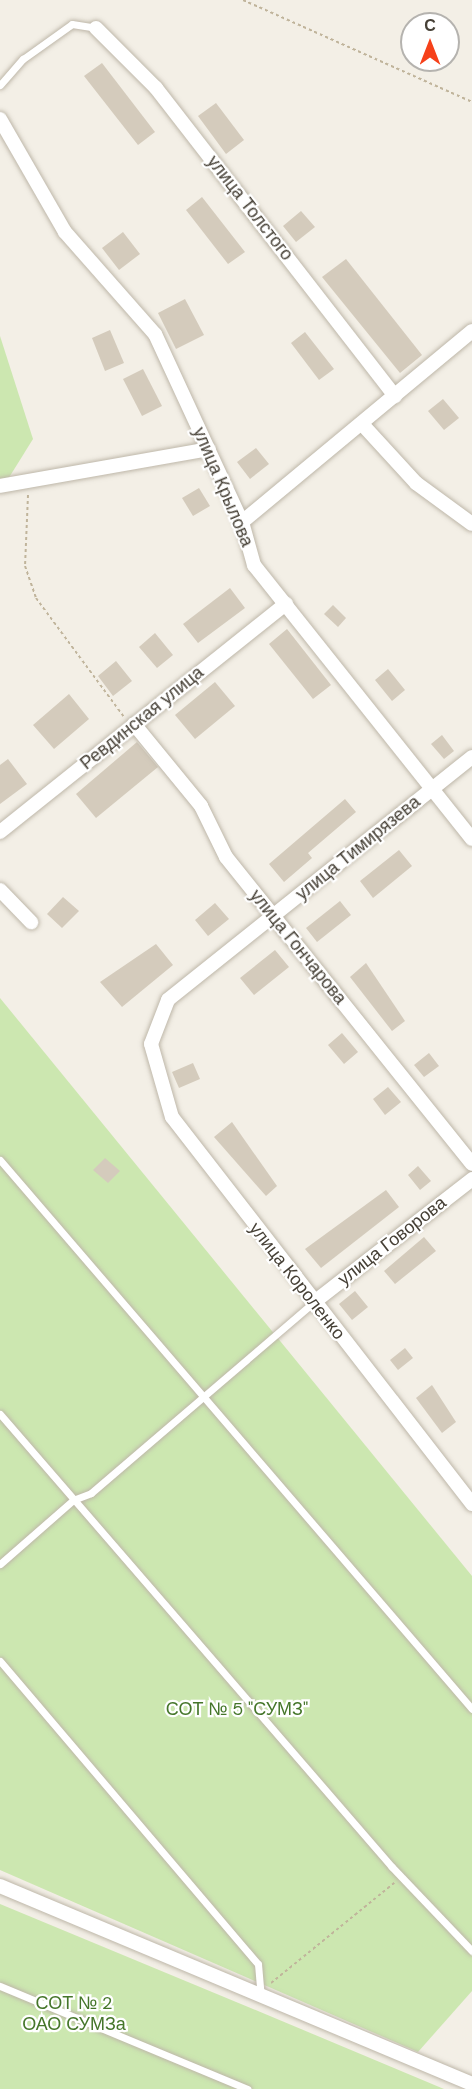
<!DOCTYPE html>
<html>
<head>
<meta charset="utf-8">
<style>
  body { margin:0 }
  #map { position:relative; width:472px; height:2089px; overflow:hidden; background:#f3efe6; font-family:"DM Sans",sans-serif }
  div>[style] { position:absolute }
  .green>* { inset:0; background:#cce7b0 }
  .building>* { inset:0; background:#d4cbbc }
  .path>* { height:2px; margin-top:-1px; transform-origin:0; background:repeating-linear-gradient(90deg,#c0b49b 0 3px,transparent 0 6px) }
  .roads { filter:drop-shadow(0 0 2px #beb7a9) drop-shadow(0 0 2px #beb7a9) }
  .lane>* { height:7px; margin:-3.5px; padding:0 3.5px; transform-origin:3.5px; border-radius:3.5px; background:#fff }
  .street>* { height:14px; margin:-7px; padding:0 7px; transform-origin:7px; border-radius:7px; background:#fff }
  span { translate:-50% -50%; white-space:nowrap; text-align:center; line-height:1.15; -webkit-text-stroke:4.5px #fff; paint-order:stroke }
  .street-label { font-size:18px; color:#464036 }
  .park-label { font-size:18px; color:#45762a }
  .north { position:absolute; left:400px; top:12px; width:60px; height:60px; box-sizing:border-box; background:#fff; border:2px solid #b5b3af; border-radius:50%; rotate:0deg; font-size:16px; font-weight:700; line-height:24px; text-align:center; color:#464036 }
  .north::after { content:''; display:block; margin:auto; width:21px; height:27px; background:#f6411a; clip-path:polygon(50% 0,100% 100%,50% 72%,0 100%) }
</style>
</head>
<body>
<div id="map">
  <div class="green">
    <div style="clip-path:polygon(0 336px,33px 439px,0 492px)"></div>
    <div style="clip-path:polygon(0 998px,472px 1576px,472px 1991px,418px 2052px,0 1870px)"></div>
    <div style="clip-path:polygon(0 1904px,258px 2011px,444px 2089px,0 2089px)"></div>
  </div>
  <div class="building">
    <div style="clip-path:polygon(102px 63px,155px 132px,138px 145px,84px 76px)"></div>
    <div style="clip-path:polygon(216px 103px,244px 140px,226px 154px,198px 116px)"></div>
    <div style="clip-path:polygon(202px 197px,245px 252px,228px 264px,186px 210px)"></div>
    <div style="clip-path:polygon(301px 211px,315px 227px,296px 242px,283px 226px)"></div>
    <div style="clip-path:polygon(123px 232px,140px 254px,119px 270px,102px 248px)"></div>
    <div style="clip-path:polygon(346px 259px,422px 355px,400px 373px,322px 277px)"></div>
    <div style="clip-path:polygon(185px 299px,204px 335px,176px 349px,158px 313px)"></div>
    <div style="clip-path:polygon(110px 330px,124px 363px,105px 371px,92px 338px)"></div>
    <div style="clip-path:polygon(305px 332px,334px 369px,319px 380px,291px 343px)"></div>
    <div style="clip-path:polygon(143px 369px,162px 406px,142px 416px,123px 379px)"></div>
    <div style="clip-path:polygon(443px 399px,459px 418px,444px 430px,428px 411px)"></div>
    <div style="clip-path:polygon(256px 448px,269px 464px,250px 479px,237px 462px)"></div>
    <div style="clip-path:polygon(199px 488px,210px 506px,193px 516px,182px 498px)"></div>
    <div style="clip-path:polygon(230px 588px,245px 608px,198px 643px,183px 624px)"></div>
    <div style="clip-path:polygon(333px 605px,346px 618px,338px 627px,324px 614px)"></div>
    <div style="clip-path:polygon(287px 629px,331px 685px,313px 699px,269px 644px)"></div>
    <div style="clip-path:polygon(155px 633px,173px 655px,157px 668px,139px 647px)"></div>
    <div style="clip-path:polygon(116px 661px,132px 681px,113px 696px,98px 676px)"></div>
    <div style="clip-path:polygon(388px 669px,405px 690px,392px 701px,375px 680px)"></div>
    <div style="clip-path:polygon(215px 682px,235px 706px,195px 739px,175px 715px)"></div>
    <div style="clip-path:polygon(69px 694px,89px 719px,54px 749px,33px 725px)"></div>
    <div style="clip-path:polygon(442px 735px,454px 751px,444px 759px,431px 744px)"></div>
    <div style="clip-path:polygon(137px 742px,158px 767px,96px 818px,76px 794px)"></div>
    <div style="clip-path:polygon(8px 759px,27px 784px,0 804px,0 765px)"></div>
    <div style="clip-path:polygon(345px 799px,356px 812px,308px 853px,312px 858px,284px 882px,269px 864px)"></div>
    <div style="clip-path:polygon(399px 850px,412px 866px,373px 898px,360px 881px)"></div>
    <div style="clip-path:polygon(63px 897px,79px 911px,62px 928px,47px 914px)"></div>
    <div style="clip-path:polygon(340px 901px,351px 915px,317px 942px,306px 928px)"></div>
    <div style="clip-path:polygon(215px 903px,229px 919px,208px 936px,195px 920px)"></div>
    <div style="clip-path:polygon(156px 944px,173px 965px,122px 1007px,100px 982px)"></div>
    <div style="clip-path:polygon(275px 950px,289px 967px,254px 995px,240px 978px)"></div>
    <div style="clip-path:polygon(366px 963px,405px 1021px,392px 1031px,350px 977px)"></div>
    <div style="clip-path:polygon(342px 1033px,358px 1052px,344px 1064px,328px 1045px)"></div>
    <div style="clip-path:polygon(429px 1053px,439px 1066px,424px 1077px,414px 1065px)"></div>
    <div style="clip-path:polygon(193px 1063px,200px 1079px,179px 1088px,172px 1072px)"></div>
    <div style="clip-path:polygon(388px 1087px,401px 1102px,385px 1115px,373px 1099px)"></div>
    <div style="clip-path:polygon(232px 1122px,277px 1186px,266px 1196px,214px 1137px)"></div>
    <div style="clip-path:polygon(105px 1158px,120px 1171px,108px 1183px,93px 1170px)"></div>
    <div style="clip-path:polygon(418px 1166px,431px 1181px,420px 1190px,408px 1175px)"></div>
    <div style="clip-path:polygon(386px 1190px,399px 1207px,321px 1268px,305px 1249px)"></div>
    <div style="clip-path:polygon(424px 1237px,436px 1251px,395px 1284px,384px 1271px)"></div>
    <div style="clip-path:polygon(355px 1291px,368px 1307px,352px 1320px,339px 1304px)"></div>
    <div style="clip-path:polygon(405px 1348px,413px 1358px,398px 1370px,390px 1360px)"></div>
    <div style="clip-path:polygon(432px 1385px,456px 1422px,442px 1433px,416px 1398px)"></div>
  </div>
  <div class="path">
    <div style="left:243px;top:0;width:251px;rotate:24deg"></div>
    <div style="left:28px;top:495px;width:71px;rotate:92.4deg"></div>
    <div style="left:25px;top:566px;width:34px;rotate:71deg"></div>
    <div style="left:36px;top:598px;width:148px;rotate:53.5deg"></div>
    <div style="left:271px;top:1983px;width:159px;rotate:-39.1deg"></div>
  </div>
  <div class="roads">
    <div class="lane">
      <div style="left:0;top:85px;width:35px;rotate:-49deg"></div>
      <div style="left:23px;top:59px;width:60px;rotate:-35.5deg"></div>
      <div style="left:72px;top:24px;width:24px;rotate:9deg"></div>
      <div style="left:0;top:1160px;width:724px;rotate:49.31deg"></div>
      <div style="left:0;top:1414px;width:599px;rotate:49.13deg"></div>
      <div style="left:392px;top:1867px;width:116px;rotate:46.4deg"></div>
      <div style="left:0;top:1564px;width:97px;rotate:-41.2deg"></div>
      <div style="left:73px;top:1500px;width:19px;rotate:-21deg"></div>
      <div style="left:91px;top:1493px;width:292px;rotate:-40.6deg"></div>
      <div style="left:0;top:1661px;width:398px;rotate:49.6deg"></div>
      <div style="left:258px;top:1964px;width:33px;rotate:85deg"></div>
      <div style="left:0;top:1986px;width:268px;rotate:22.6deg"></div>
    </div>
    <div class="street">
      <div style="left:96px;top:28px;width:85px;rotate:45deg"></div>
      <div style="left:156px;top:88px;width:390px;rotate:52.2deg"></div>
      <div style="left:0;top:119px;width:130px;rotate:60.1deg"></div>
      <div style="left:65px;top:232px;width:136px;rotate:48.6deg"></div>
      <div style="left:155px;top:334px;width:207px;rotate:65.2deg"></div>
      <div style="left:242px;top:522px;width:45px;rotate:74.4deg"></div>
      <div style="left:254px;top:565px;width:350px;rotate:51.5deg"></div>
      <div style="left:362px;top:424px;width:80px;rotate:47.5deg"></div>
      <div style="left:416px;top:483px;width:69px;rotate:36.2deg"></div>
      <div style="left:0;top:486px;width:212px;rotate:-10deg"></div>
      <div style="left:242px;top:522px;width:299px;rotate:-39.7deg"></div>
      <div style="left:134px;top:724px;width:106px;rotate:50.7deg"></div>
      <div style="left:201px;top:806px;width:57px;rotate:63.9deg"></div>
      <div style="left:226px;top:857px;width:393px;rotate:51.3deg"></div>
      <div style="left:472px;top:757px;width:389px;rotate:141.4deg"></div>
      <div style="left:168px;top:1000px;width:47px;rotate:111.1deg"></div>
      <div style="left:151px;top:1044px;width:76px;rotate:74deg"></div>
      <div style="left:172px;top:1117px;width:490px;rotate:52.2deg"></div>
      <div style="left:0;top:832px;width:366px;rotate:-38.6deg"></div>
      <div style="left:0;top:890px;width:45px;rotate:45.9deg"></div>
      <div style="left:313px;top:1303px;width:202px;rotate:-37.9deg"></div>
      <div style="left:0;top:1886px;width:512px;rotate:22.76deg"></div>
    </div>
  </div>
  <div class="street-label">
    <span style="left:250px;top:208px;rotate:52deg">улица Толстого</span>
    <span style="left:223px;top:487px;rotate:67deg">улица Крылова</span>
    <span style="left:142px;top:718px;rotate:-39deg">Ревдинская улица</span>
    <span style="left:358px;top:848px;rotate:-39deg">улица Тимирязева</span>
    <span style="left:298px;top:947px;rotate:51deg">улица Гончарова</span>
    <span style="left:392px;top:1241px;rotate:-38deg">улица Говорова</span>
    <span style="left:297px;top:1281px;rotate:52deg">улица Короленко</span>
  </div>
  <div class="park-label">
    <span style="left:237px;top:1709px">СОТ № 5 "СУМЗ"</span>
    <span style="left:74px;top:2014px">СОТ № 2<br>ОАО СУМЗа</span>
  </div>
  <div class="north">С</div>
</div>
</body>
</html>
